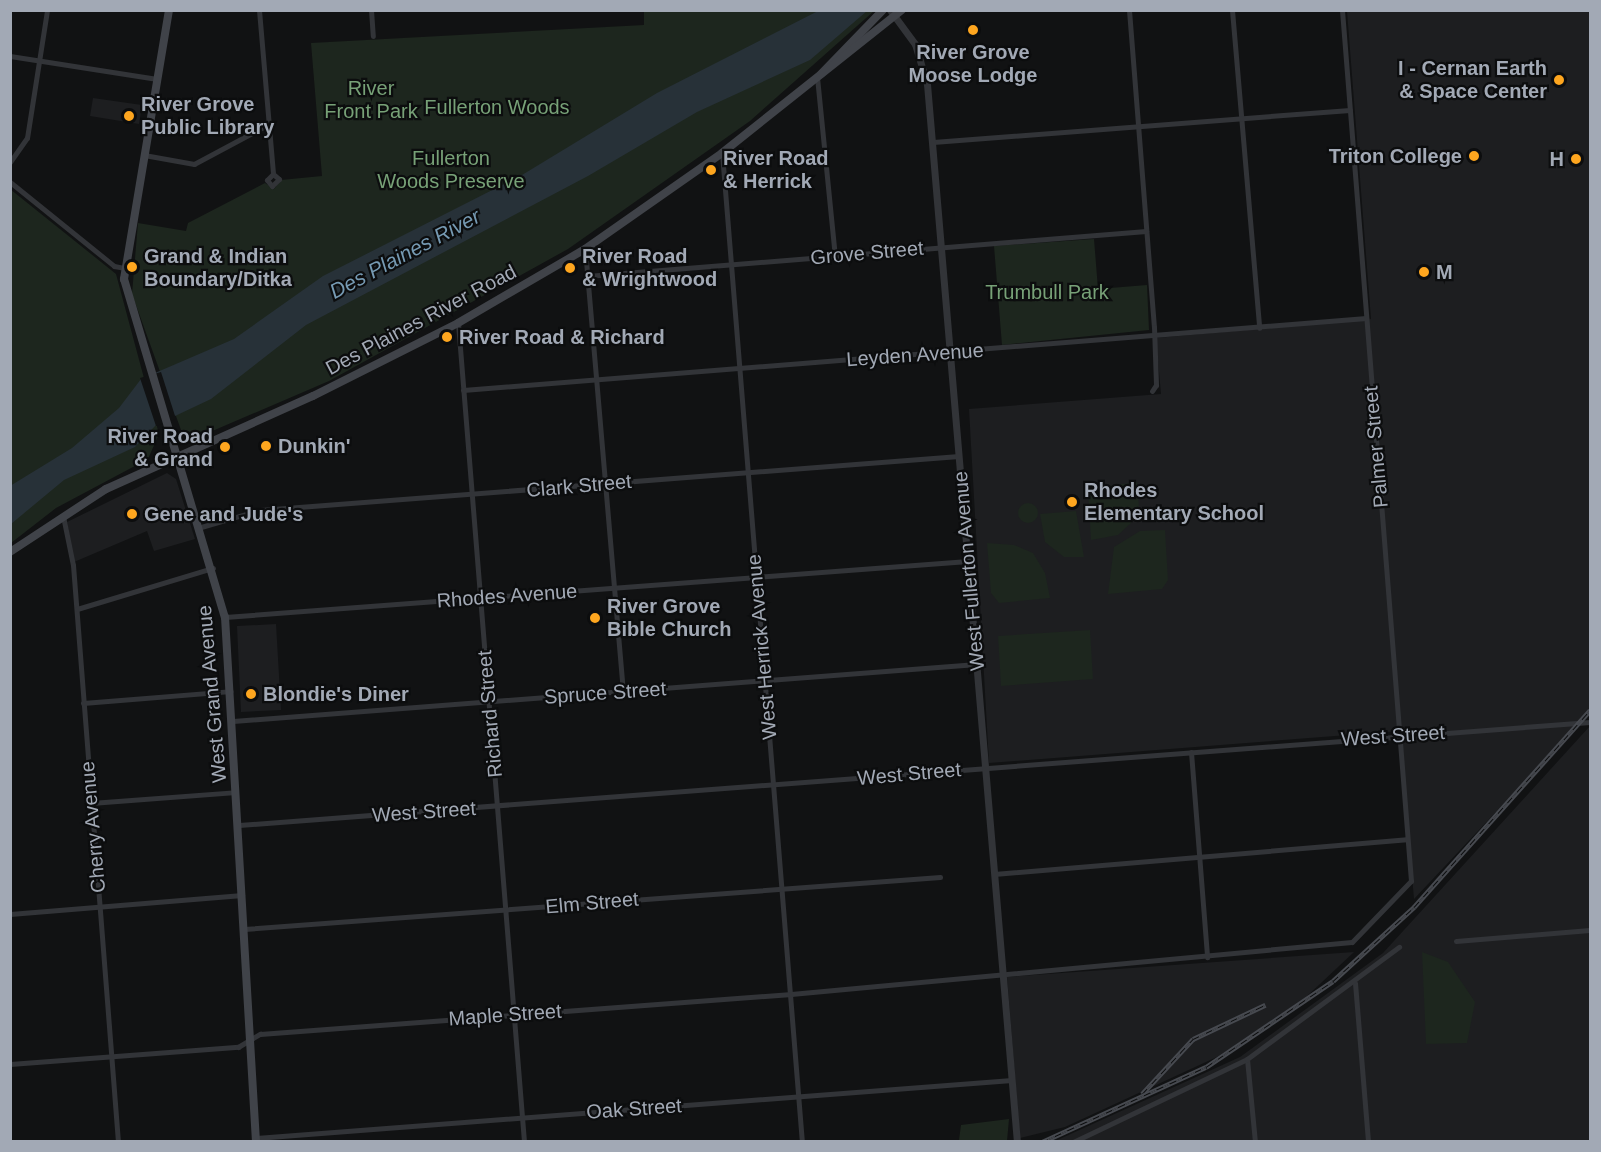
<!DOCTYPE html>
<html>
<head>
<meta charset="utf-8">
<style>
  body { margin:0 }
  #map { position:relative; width:1601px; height:1152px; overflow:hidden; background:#111213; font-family:Helvetica,sans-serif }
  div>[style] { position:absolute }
  .built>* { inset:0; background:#1d1e20 }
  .green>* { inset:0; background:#1d261e }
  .round { border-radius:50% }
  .water>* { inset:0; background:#273138 }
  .pier>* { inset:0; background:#111213 }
  .minor>* { height:5px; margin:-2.5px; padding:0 2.5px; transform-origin:2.5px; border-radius:2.5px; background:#323438 }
  .tertiary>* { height:7px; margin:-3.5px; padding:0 3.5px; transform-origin:3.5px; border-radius:3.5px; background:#323438 }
  .secondary>* { height:8px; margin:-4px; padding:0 4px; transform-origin:4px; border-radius:4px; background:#404349 }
  .rail>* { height:4.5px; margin-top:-2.25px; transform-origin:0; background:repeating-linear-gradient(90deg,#0c0d0e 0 7px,#474a50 0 14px); box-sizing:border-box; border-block:2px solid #474a50 }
  .dots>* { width:16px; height:16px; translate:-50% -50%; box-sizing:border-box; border:3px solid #0c0d0e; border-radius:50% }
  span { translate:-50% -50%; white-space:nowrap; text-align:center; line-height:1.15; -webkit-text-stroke:4.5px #0c0d0e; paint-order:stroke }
  .poi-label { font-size:20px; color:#a2a9b5; font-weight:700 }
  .right { translate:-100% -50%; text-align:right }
  .left { translate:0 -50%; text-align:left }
  .park-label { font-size:20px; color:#77a177 }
  .street-label { font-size:20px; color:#a2a9b5 }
  .water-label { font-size:21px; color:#769ab3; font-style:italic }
  .frame { position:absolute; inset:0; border:12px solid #a2a9b5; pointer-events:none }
</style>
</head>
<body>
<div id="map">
  <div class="built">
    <div style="clip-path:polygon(1347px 11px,1590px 11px,1590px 712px,1414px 899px,1400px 731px,989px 763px,969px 409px,1161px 394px,1156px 338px,1371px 319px)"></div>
    <div style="clip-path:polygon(93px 98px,142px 105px,139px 124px,90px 116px)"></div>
    <div style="clip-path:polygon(167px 473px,176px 479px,195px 539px,154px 551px,147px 531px,74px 562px,67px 522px)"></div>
    <div style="clip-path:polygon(276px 624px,281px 710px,241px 712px,237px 626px)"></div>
    <div style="clip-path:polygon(1590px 726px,1590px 1141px,1053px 1142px,1240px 1057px,1383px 953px)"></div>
    <div style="clip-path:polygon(1354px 952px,1305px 998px,1219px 1056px,1065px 1127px,1020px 1138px,1007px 977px)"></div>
  </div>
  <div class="green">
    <div style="clip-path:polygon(644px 11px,874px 11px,750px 121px,568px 249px,329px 381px,203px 435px,181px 430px,132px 294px,138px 223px,186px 231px,188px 223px,265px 183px,274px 189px,281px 180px,322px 176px,311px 43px,644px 25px)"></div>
    <div style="clip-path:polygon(10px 189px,116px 274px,159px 434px,148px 459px,56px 508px,11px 543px)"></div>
    <div style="clip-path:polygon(1094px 239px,1098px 289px,1147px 285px,1149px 330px,1002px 345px,994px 246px)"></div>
    <div style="clip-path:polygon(1137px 482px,1139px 507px,1131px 523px,1118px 535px,1091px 540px,1088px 489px)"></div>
    <div class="round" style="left:1018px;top:503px;width:20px;height:20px"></div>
    <div style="clip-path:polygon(1076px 511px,1084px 557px,1064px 557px,1045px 542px,1040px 514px)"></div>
    <div style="clip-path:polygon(1165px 530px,1168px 580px,1162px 589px,1108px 594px,1114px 547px,1140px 531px)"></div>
    <div style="clip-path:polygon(987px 543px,1014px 545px,1033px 553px,1045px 573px,1050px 598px,999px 603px,991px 593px)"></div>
    <div style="clip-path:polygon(1090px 630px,1093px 679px,1001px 686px,998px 636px)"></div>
    <div style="clip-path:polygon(1422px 952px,1448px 962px,1475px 1002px,1467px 1043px,1426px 1044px)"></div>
    <div style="clip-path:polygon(1009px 1119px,1007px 1141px,937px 1141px,959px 1140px,961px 1125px)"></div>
  </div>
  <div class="water">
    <div style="clip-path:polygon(818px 11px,867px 11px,810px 60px,697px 112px,588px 176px,306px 325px,211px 399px,156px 425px,135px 447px,64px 480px,11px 524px,10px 486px,72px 448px,119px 408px,141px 379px,234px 339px,323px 276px,522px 175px,657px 93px)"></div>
  </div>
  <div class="pier">
    <div style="clip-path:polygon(161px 372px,176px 419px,156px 426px,140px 378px)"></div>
  </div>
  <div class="minor">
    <div style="left:259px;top:10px;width:165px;rotate:85.1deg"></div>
    <div style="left:273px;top:174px;width:8px;rotate:40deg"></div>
    <div style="left:279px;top:179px;width:10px;rotate:135deg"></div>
    <div style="left:272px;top:186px;width:8px;rotate:-130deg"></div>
    <div style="left:267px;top:180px;width:8px;rotate:-45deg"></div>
    <div style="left:371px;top:10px;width:26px;rotate:86deg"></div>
    <div style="left:1129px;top:10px;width:318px;rotate:85.5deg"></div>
    <div style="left:1154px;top:327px;width:58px;rotate:88deg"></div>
    <div style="left:1156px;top:385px;width:7px;rotate:124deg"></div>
    <div style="left:1232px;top:10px;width:319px;rotate:85.1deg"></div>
    <div style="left:10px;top:56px;width:149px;rotate:8.9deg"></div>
    <div style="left:817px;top:77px;width:180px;rotate:84.3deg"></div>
    <div style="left:933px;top:142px;width:418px;rotate:-4.4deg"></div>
    <div style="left:722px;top:153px;width:992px;rotate:85.38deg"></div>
    <div style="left:144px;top:155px;width:51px;rotate:10.2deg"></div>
    <div style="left:194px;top:164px;width:85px;rotate:-28.1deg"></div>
    <div style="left:10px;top:162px;width:29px;rotate:-55deg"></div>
    <div style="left:27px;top:138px;width:130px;rotate:-81.1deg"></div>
    <div style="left:10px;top:182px;width:134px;rotate:38.9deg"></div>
    <div style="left:114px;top:266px;width:10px;rotate:11deg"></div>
    <div style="left:585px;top:249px;width:445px;rotate:85.1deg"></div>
    <div style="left:587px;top:276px;width:561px;rotate:-4.6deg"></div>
    <div style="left:458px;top:323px;width:822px;rotate:85.39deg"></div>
    <div style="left:463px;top:390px;width:906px;rotate:-4.56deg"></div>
    <div style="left:63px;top:516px;width:50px;rotate:78.5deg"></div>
    <div style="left:73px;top:565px;width:579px;rotate:85.54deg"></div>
    <div style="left:201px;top:527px;width:61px;rotate:-16.1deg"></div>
    <div style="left:260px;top:510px;width:701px;rotate:-4.42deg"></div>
    <div style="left:77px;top:609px;width:142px;rotate:-16.8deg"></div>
    <div style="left:225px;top:617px;width:745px;rotate:-4.31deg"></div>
    <div style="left:83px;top:703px;width:148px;rotate:-4.6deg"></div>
    <div style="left:233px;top:721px;width:746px;rotate:-4.38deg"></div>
    <div style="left:1191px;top:752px;width:206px;rotate:85.5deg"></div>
    <div style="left:91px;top:803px;width:145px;rotate:-4.3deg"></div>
    <div style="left:239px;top:825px;width:1355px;rotate:-4.36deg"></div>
    <div style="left:994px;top:874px;width:414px;rotate:-4.8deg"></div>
    <div style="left:10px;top:914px;width:233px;rotate:-4.7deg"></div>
    <div style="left:244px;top:929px;width:698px;rotate:-4.27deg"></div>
    <div style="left:1456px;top:941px;width:134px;rotate:-4.7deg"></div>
    <div style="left:1355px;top:983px;width:160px;rotate:85.3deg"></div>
    <div style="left:1247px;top:1059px;width:83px;rotate:84.5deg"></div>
    <div style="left:10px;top:1064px;width:229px;rotate:-4.3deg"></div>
    <div style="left:238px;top:1047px;width:26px;rotate:-31deg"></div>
    <div style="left:260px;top:1034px;width:533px;rotate:-4.31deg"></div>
    <div style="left:791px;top:994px;width:563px;rotate:-5.3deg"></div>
    <div style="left:1352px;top:942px;width:85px;rotate:-46deg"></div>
    <div style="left:1411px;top:881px;width:874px;rotate:-94.53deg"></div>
    <div style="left:256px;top:1138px;width:758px;rotate:-4.39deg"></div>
    <div style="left:1073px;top:1142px;width:193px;rotate:-25.5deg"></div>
    <div style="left:1247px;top:1059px;width:189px;rotate:-36.4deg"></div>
  </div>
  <div class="tertiary">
    <div style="left:890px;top:10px;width:42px;rotate:53.7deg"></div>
    <div style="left:915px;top:44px;width:42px;rotate:73.3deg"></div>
    <div style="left:927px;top:84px;width:1062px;rotate:85.14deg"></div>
  </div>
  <div class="secondary">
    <div style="left:169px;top:10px;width:273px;rotate:99.5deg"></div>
    <div style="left:124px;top:279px;width:353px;rotate:73.4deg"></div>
    <div style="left:225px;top:617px;width:526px;rotate:86.62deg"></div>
    <div style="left:821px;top:74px;width:89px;rotate:-45.9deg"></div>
    <div style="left:10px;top:552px;width:115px;rotate:-33.3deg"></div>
    <div style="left:106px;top:489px;width:227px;rotate:-24.2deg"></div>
    <div style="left:313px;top:396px;width:162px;rotate:-26.7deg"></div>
    <div style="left:458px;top:323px;width:147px;rotate:-30.2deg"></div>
    <div style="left:585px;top:249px;width:167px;rotate:-35deg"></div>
    <div style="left:722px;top:153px;width:230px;rotate:-38.5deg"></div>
  </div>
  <div class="rail">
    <div style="left:1142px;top:1094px;width:75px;rotate:-47.2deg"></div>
    <div style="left:1193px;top:1039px;width:80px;rotate:-25.3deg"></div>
    <div style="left:1042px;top:1142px;width:180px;rotate:-24.6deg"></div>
    <div style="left:1206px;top:1067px;width:153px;rotate:-34.1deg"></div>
    <div style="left:1333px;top:981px;width:110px;rotate:-42.4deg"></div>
    <div style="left:1414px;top:907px;width:264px;rotate:-48.2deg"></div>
  </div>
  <div class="dots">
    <div style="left:973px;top:30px;background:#fea61f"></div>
    <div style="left:1559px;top:80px;background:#fea61f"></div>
    <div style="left:129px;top:116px;background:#fea61f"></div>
    <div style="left:1474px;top:156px;background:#fea61f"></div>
    <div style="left:1576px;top:159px;background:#fea61f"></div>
    <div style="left:711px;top:170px;background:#fea61f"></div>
    <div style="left:132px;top:267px;background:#fea61f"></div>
    <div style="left:570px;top:268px;background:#fea61f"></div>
    <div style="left:1424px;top:272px;background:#fea61f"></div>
    <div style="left:447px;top:337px;background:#fea61f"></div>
    <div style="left:266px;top:446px;background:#fea61f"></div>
    <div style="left:225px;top:447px;background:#fea61f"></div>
    <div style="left:1072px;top:502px;background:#fea61f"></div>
    <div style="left:132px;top:514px;background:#fea61f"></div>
    <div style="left:595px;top:618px;background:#fea61f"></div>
    <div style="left:251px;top:694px;background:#fea61f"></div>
  </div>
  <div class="poi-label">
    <span style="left:973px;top:64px">River Grove<br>Moose Lodge</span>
    <span class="right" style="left:1547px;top:80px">I - Cernan Earth<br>&amp; Space Center</span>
    <span class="left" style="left:141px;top:116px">River Grove<br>Public Library</span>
    <span class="right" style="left:1462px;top:156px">Triton College</span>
    <span class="left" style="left:723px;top:170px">River Road<br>&amp; Herrick</span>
    <span class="right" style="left:1564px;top:159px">H</span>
    <span class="left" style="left:144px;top:268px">Grand &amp; Indian<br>Boundary/Ditka</span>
    <span class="left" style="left:582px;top:268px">River Road<br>&amp; Wrightwood</span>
    <span class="left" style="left:1436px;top:272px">M</span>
    <span class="left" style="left:459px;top:337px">River Road &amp; Richard</span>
    <span class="right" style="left:213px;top:448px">River Road<br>&amp; Grand</span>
    <span class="left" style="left:278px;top:446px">Dunkin'</span>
    <span class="left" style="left:1084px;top:502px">Rhodes<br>Elementary School</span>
    <span class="left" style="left:144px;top:514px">Gene and Jude's</span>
    <span class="left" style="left:607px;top:618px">River Grove<br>Bible Church</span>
    <span class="left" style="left:263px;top:694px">Blondie's Diner</span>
  </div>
  <div class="park-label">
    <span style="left:371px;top:100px">River<br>Front Park</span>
    <span style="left:497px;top:107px">Fullerton Woods</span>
    <span style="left:451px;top:170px">Fullerton<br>Woods Preserve</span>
    <span style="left:1047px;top:292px">Trumbull Park</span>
  </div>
  <div class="street-label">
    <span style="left:867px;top:253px;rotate:-5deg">Grove Street</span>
    <span style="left:421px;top:320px;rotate:-28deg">Des Plaines River Road</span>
    <span style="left:915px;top:355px;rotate:-4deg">Leyden Avenue</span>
    <span style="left:1376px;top:447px;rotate:-95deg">Palmer Street</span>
    <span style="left:579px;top:486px;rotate:-5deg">Clark Street</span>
    <span style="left:969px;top:571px;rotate:-95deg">West Fullerton Avenue</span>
    <span style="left:507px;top:596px;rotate:-4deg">Rhodes Avenue</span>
    <span style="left:762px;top:647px;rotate:-95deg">West Herrick Avenue</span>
    <span style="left:605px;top:693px;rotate:-4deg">Spruce Street</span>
    <span style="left:212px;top:694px;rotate:-95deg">West Grand Avenue</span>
    <span style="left:490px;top:714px;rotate:-95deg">Richard Street</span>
    <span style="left:1393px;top:736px;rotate:-4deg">West Street</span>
    <span style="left:909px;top:774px;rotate:-5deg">West Street</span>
    <span style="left:424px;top:812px;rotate:-4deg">West Street</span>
    <span style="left:93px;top:827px;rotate:-95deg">Cherry Avenue</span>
    <span style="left:592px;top:903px;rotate:-5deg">Elm Street</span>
    <span style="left:505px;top:1015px;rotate:-4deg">Maple Street</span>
    <span style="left:634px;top:1109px;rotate:-4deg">Oak Street</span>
  </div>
  <div class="water-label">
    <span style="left:405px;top:254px;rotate:-28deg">Des Plaines River</span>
  </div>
  <div class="frame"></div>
</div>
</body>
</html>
